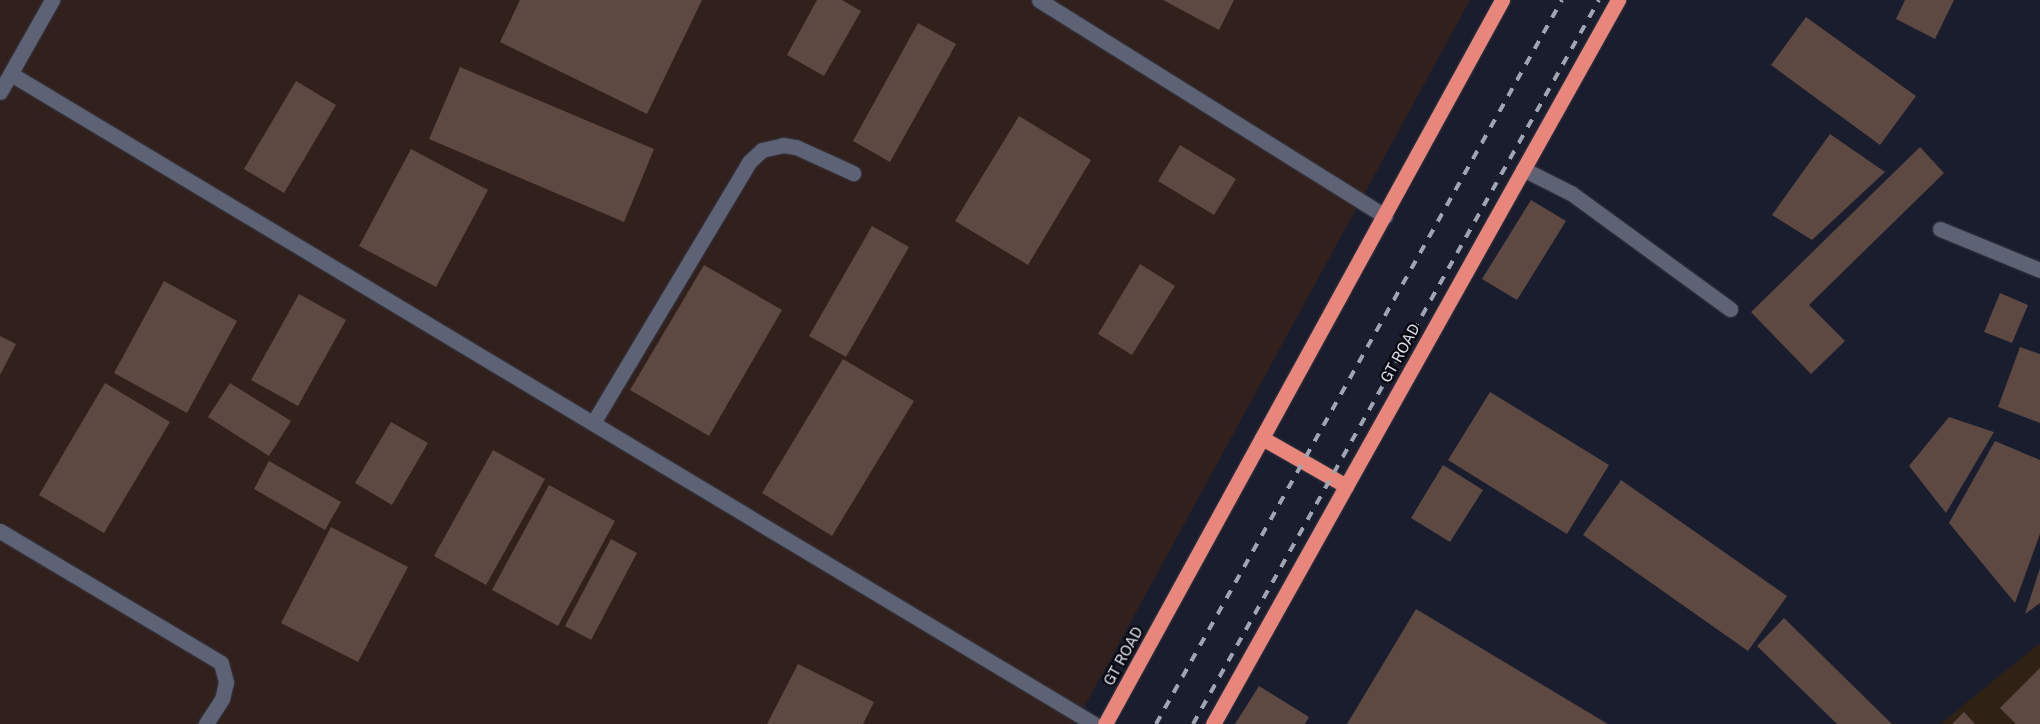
<!DOCTYPE html>
<html>
<head>
<meta charset="utf-8">
<style>
  body { margin:0 }
  #map { position:relative; width:2040px; height:724px; overflow:hidden; background:#191d2d; font-family:"Public Sans",sans-serif }
  div>[style] { position:absolute }
  .commercial>* { inset:0; background:#2f2215 }
  .industrial>* { inset:0; background:#32201c }
  .building>* { inset:0; background:#5d4842 }
  .roads { filter:drop-shadow(0 0 1px #353745) drop-shadow(0 0 1px #353745) }
  .minor>* { height:15px; margin:-7.5px; padding:0 7.5px; transform-origin:7.5px; border-radius:7.5px; background:#5d6275 }
  .highway>* { height:15px; margin:-7.5px; padding:0 7.5px; transform-origin:7.5px; border-radius:7.5px; background:#e9867b }
  .rail>* { height:4px; margin-top:-2px; transform-origin:0; background:repeating-linear-gradient(90deg,#a1a4b1 0 9px,transparent 0 18px) }
  span { translate:-50% -50%; white-space:nowrap; text-align:center; line-height:1.15; -webkit-text-stroke:4.5px #06080e; paint-order:stroke }
  .street-label { font-size:15px; color:#dee1ed }
</style>
</head>
<body>
<div id="map">
  <div class="commercial">
    <div style="clip-path:polygon(2040px 643px,2040px 724px,1940px 724px)"></div>
  </div>
  <div class="industrial">
    <div style="clip-path:polygon(0 0,1470px 0,1075px 724px,0 724px)"></div>
  </div>
  <div class="building">
    <div style="clip-path:polygon(520px 0,702px 0,647px 114px,500px 42px)"></div>
    <div style="clip-path:polygon(817px 0,842px 0,861px 11px,824px 76px,787px 55px)"></div>
    <div style="clip-path:polygon(1163px 0,1234px 0,1219px 30px)"></div>
    <div style="clip-path:polygon(1905px 0,1954px 0,1935px 39px,1896px 19px)"></div>
    <div style="clip-path:polygon(1806px 17px,1916px 96px,1880px 145px,1771px 65px)"></div>
    <div style="clip-path:polygon(918px 23px,956px 44px,890px 162px,853px 141px)"></div>
    <div style="clip-path:polygon(460px 67px,654px 149px,624px 222px,429px 139px)"></div>
    <div style="clip-path:polygon(296px 81px,336px 105px,284px 193px,244px 169px)"></div>
    <div style="clip-path:polygon(1019px 116px,1091px 160px,1028px 265px,955px 221px)"></div>
    <div style="clip-path:polygon(1830px 134px,1885px 172px,1812px 240px,1772px 215px)"></div>
    <div style="clip-path:polygon(1180px 145px,1236px 179px,1214px 215px,1158px 181px)"></div>
    <div style="clip-path:polygon(1920px 147px,1944px 173px,1809px 305px,1845px 341px,1811px 374px,1751px 312px)"></div>
    <div style="clip-path:polygon(411px 149px,488px 190px,436px 287px,359px 246px)"></div>
    <div style="clip-path:polygon(1531px 200px,1566px 221px,1517px 300px,1482px 279px)"></div>
    <div style="clip-path:polygon(872px 226px,909px 247px,846px 357px,809px 336px)"></div>
    <div style="clip-path:polygon(1140px 264px,1175px 286px,1132px 355px,1098px 334px)"></div>
    <div style="clip-path:polygon(704px 265px,782px 310px,709px 436px,630px 390px)"></div>
    <div style="clip-path:polygon(164px 281px,237px 321px,187px 413px,114px 373px)"></div>
    <div style="clip-path:polygon(2000px 293px,2028px 305px,2012px 343px,1984px 332px)"></div>
    <div style="clip-path:polygon(299px 294px,346px 320px,298px 406px,251px 380px)"></div>
    <div style="clip-path:polygon(0 336px,16px 344px,0 375px)"></div>
    <div style="clip-path:polygon(2020px 347px,2040px 354px,2040px 423px,1998px 407px)"></div>
    <div style="clip-path:polygon(843px 359px,914px 401px,832px 536px,762px 493px)"></div>
    <div style="clip-path:polygon(105px 383px,170px 422px,104px 533px,39px 495px)"></div>
    <div style="clip-path:polygon(230px 383px,291px 421px,269px 456px,208px 417px)"></div>
    <div style="clip-path:polygon(1490px 392px,1609px 465px,1567px 534px,1448px 460px)"></div>
    <div style="clip-path:polygon(1949px 417px,1994px 432px,1946px 513px,1909px 466px)"></div>
    <div style="clip-path:polygon(391px 422px,428px 443px,392px 505px,355px 483px)"></div>
    <div style="clip-path:polygon(1995px 441px,2040px 460px,2040px 534px,2015px 603px,1949px 523px)"></div>
    <div style="clip-path:polygon(493px 450px,545px 479px,486px 585px,434px 556px)"></div>
    <div style="clip-path:polygon(269px 461px,341px 502px,325px 530px,254px 489px)"></div>
    <div style="clip-path:polygon(1443px 465px,1483px 490px,1450px 542px,1411px 518px)"></div>
    <div style="clip-path:polygon(1621px 480px,1787px 596px,1748px 651px,1583px 535px)"></div>
    <div style="clip-path:polygon(549px 485px,615px 521px,558px 626px,492px 590px)"></div>
    <div style="clip-path:polygon(331px 527px,408px 567px,358px 662px,281px 623px)"></div>
    <div style="clip-path:polygon(611px 539px,637px 553px,591px 640px,565px 626px)"></div>
    <div style="clip-path:polygon(2040px 568px,2040px 603px,2025px 614px)"></div>
    <div style="clip-path:polygon(1416px 609px,1608px 724px,1347px 724px)"></div>
    <div style="clip-path:polygon(1784px 618px,1892px 724px,1837px 724px,1757px 646px)"></div>
    <div style="clip-path:polygon(798px 664px,874px 702px,863px 724px,767px 724px)"></div>
    <div style="clip-path:polygon(2040px 668px,2040px 724px,2016px 724px,2000px 708px)"></div>
    <div style="clip-path:polygon(1259px 686px,1309px 717px,1305px 724px,1235px 724px)"></div>
    <div style="clip-path:polygon(1964px 712px,1975px 724px,1952px 724px)"></div>
  </div>
  <div class="roads">
    <div class="minor">
      <div style="left:1039px;top:0;width:408px;rotate:32deg"></div>
      <div style="left:11px;top:74px;width:1263px;rotate:30.97deg"></div>
      <div style="left:0;top:92px;width:106px;rotate:-60.5deg"></div>
      <div style="left:1523px;top:169px;width:54px;rotate:26.6deg"></div>
      <div style="left:1571px;top:193px;width:197px;rotate:36.1deg"></div>
      <div style="left:1940px;top:229px;width:108px;rotate:22.3deg"></div>
      <div style="left:593px;top:423px;width:304px;rotate:-59.1deg"></div>
      <div style="left:749px;top:162px;width:18px;rotate:-43deg"></div>
      <div style="left:762px;top:150px;width:22px;rotate:-13deg"></div>
      <div style="left:783px;top:145px;width:13px;rotate:9deg"></div>
      <div style="left:796px;top:147px;width:63px;rotate:24.5deg"></div>
      <div style="left:0;top:531px;width:257px;rotate:30.8deg"></div>
      <div style="left:221px;top:663px;width:20px;rotate:75deg"></div>
      <div style="left:226px;top:682px;width:17px;rotate:103deg"></div>
      <div style="left:222px;top:699px;width:30px;rotate:123deg"></div>
    </div>
    <div class="highway">
      <div style="left:1262px;top:438px;width:97px;rotate:29.7deg"></div>
      <div style="left:1105px;top:724px;width:826px;rotate:-61.26deg"></div>
      <div style="left:1213px;top:724px;width:830px;rotate:-60.78deg"></div>
    </div>
  </div>
  <div class="rail">
    <div style="left:1156px;top:724px;width:830px;rotate:-60.72deg"></div>
    <div style="left:1193px;top:724px;width:830px;rotate:-60.72deg"></div>
  </div>
  <div class="street-label">
    <span style="left:1400px;top:353px;rotate:-61deg">GT ROAD</span>
    <span style="left:1123px;top:656px;rotate:-61deg">GT ROAD</span>
  </div>
</div>
</body>
</html>
